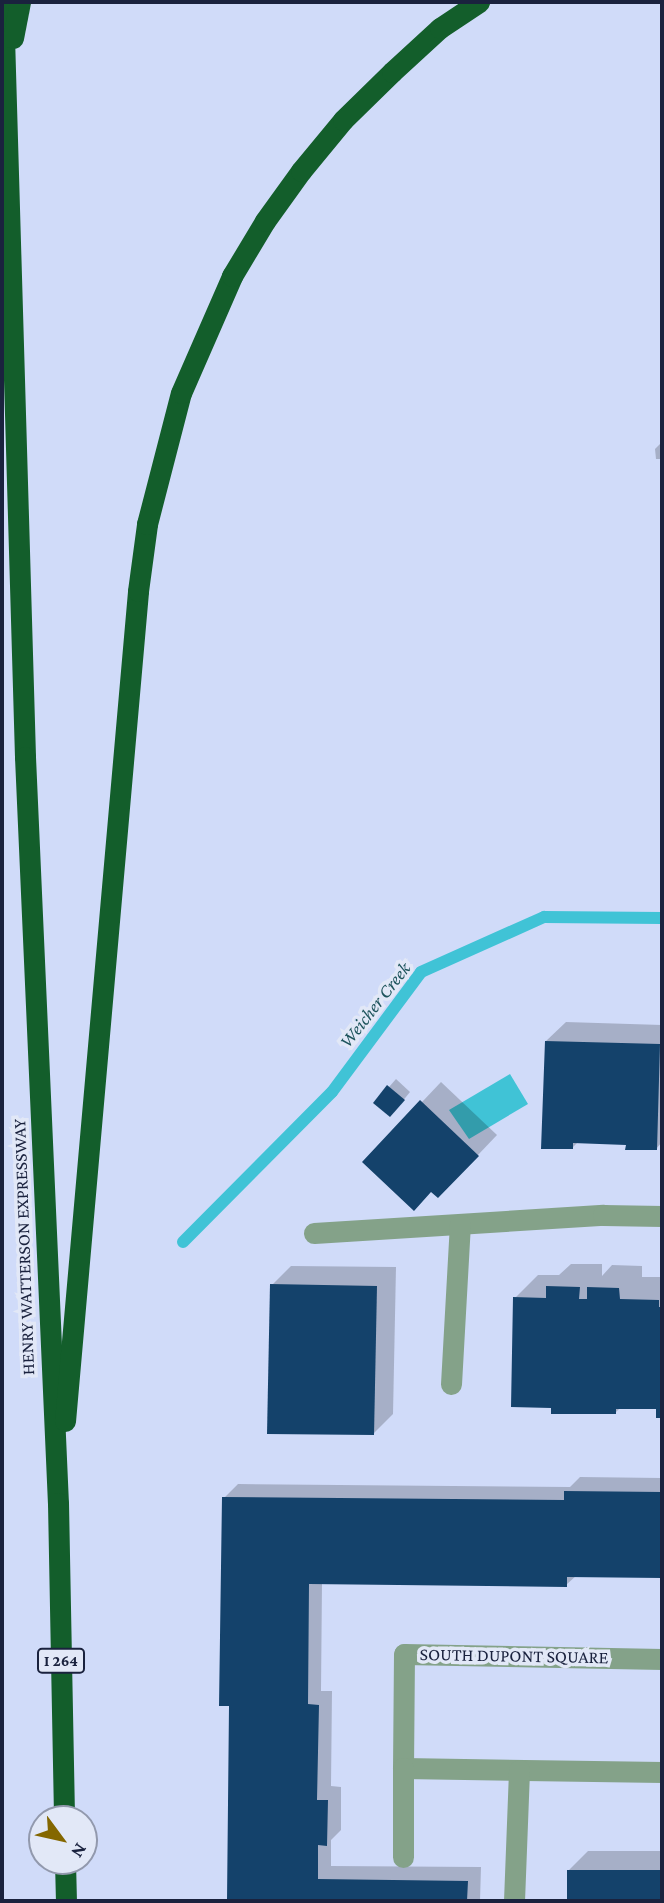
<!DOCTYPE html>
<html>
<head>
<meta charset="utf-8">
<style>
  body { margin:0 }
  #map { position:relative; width:664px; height:1903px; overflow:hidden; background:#d0dbf9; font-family:"Crimson Pro",serif }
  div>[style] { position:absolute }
  .water>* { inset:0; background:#40c3d6 }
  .shadow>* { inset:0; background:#0003 }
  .stream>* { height:12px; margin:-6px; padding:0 6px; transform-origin:6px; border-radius:6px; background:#40c3d6 }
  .building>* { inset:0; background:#14426b }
  .minor>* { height:21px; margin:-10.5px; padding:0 10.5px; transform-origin:10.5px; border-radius:10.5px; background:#84a289 }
  .highway>* { height:21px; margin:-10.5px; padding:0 10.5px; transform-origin:10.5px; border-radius:10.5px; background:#135e2b }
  span { translate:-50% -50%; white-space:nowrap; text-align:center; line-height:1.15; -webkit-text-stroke:7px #e2e8f7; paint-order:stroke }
  .shield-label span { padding:2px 5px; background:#e2e8f7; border:2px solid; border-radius:5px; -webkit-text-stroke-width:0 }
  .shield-label { font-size:16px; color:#1a223e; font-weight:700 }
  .street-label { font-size:18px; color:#1a223e }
  .water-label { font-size:19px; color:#1e545c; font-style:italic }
  .frame { position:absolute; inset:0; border:4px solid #1a223e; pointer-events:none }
  .north { position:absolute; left:28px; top:1805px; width:70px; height:70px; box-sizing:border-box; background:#e2e8f7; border:2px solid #9299ad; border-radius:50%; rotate:123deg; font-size:19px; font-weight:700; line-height:28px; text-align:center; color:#1a223e }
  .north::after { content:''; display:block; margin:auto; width:24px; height:32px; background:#846700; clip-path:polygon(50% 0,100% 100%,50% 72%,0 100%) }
</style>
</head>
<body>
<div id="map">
  <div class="water">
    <div style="clip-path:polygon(510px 1074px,528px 1104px,469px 1139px,449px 1110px)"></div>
  </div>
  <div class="shadow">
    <div style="clip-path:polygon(662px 442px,662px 459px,656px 459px,655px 449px)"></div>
    <div style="clip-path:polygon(566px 1022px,662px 1025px,662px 1142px,656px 1149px,628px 1143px,579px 1141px,572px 1148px,546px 1041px)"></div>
    <div style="clip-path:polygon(396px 1079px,410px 1092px,397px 1108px,375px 1103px)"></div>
    <div style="clip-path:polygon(441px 1082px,497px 1135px,457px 1177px,422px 1102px)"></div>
    <div style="clip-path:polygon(571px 1264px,602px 1264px,602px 1276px,612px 1265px,642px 1266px,642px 1277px,662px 1277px,662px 1416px,658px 1416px,658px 1408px,621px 1407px,615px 1413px,515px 1298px,538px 1275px,559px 1275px)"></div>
    <div style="clip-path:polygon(291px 1266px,396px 1267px,393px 1414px,373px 1434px,272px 1285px)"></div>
    <div style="clip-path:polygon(580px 1477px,662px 1478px,662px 1576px,577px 1575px,566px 1585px,322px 1583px,321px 1691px,332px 1691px,331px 1786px,341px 1787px,341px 1830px,331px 1840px,331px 1866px,481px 1867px,480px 1901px,229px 1901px,231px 1705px,224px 1498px,238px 1484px,570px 1487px)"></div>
    <div style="clip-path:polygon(588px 1851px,662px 1851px,662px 1901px,568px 1901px,569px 1870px)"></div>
  </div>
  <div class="stream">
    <div style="left:183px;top:1242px;width:211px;rotate:-45.2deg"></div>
    <div style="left:332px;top:1092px;width:149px;rotate:-53.4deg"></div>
    <div style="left:421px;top:972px;width:135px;rotate:-24.1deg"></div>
    <div style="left:544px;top:917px;width:118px;rotate:0.5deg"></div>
  </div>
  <div class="building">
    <div style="clip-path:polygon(545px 1041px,660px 1044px,657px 1150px,625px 1150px,626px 1145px,573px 1143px,573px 1149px,541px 1149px)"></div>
    <div style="clip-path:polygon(387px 1085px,405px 1100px,390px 1117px,373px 1103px)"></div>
    <div style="clip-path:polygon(420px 1100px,479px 1156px,438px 1198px,431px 1192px,414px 1211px,362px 1162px)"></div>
    <div style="clip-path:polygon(270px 1284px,377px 1286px,374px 1435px,267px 1434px)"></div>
    <div style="clip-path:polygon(546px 1286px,580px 1287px,579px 1299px,587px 1299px,587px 1287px,619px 1288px,620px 1299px,659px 1300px,659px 1307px,662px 1307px,662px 1418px,656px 1418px,656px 1409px,616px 1409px,616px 1414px,551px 1414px,551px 1408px,511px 1407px,513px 1297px,546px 1298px)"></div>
    <div style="clip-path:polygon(564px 1491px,662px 1492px,662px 1578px,567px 1577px,567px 1587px,309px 1584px,308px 1704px,319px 1705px,317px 1800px,328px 1800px,327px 1846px,318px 1845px,318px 1879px,468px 1881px,467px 1901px,227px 1901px,229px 1706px,219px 1706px,222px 1497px,564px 1500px)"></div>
    <div style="clip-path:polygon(567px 1870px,662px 1870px,662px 1901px,567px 1901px)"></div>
  </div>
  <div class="minor">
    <div style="left:314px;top:1233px;width:290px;rotate:-3.6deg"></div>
    <div style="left:603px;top:1215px;width:59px;rotate:1deg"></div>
    <div style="left:451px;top:1384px;width:160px;rotate:-86.8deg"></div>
    <div style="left:662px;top:1659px;width:258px;rotate:-178.9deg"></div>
    <div style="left:404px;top:1654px;width:114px;rotate:90.5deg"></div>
    <div style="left:403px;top:1768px;width:259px;rotate:0.9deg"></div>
    <div style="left:403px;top:1768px;width:89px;rotate:90deg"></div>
    <div style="left:514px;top:1901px;width:131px;rotate:-87.8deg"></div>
  </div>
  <div class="highway">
    <div style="left:3px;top:2px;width:755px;rotate:88.33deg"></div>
    <div style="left:25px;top:757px;width:747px;rotate:87.47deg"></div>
    <div style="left:58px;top:1503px;width:316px;rotate:88.9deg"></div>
    <div style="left:13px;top:38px;width:37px;rotate:-79deg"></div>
    <div style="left:65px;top:1421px;width:833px;rotate:-84.97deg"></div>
    <div style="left:138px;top:591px;width:68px;rotate:-82.3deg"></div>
    <div style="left:147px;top:524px;width:135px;rotate:-75.5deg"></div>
    <div style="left:181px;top:393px;width:128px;rotate:-66.4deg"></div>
    <div style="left:232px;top:276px;width:64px;rotate:-59deg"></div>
    <div style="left:265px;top:221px;width:62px;rotate:-54.2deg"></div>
    <div style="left:301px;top:171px;width:66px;rotate:-50.5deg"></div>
    <div style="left:343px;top:120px;width:69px;rotate:-44.4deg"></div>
    <div style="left:392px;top:72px;width:65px;rotate:-42.5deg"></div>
    <div style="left:440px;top:28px;width:47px;rotate:-33.7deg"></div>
    <div style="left:65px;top:1861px;width:40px;rotate:88.6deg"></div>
  </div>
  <div class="shield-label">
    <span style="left:61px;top:1661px">I 264</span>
  </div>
  <div class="street-label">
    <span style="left:24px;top:1247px;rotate:-92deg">HENRY WATTERSON EXPRESSWAY</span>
    <span style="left:514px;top:1656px;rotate:1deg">SOUTH DUPONT SQUARE</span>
  </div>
  <div class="water-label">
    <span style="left:375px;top:1005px;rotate:-52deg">Weicher Creek</span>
  </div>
  <div class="frame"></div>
  <div class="north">N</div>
</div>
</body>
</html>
